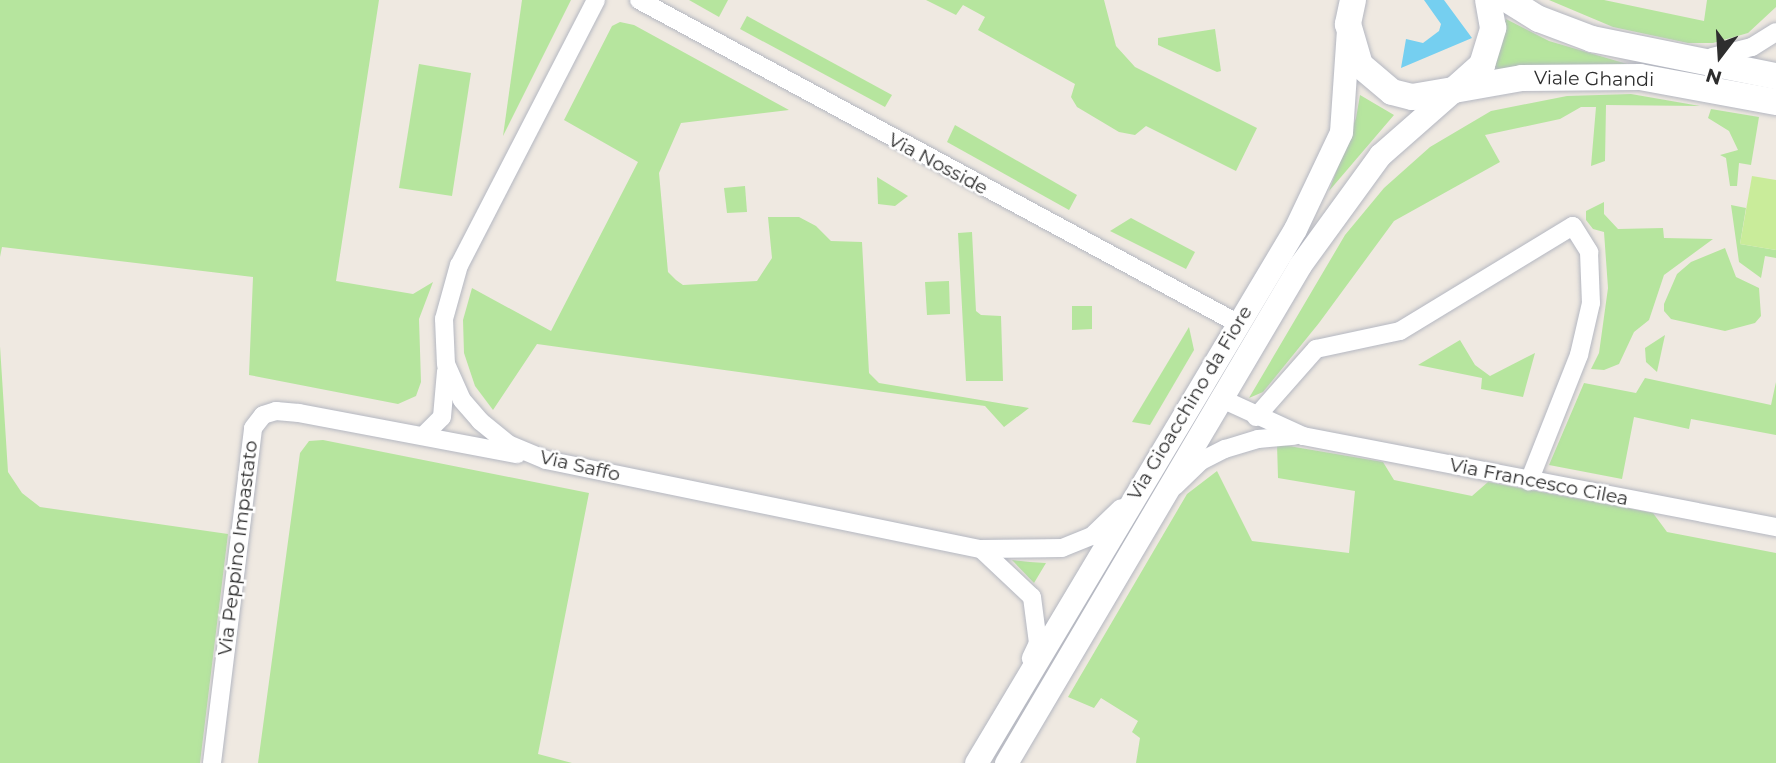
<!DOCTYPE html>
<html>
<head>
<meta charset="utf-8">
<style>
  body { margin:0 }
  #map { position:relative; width:1776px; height:763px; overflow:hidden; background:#efe9e1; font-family:Montserrat,sans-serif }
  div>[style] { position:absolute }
  .green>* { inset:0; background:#b6e59e }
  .pitch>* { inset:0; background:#c9ec9a }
  .water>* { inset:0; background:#75cff0 }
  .roads { filter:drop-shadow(0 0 2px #b4b7c1) drop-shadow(0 0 2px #b4b7c1) }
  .minor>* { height:18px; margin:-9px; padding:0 9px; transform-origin:9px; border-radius:9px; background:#fff }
  .tertiary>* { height:23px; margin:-11.5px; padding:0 11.5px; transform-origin:11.5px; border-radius:11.5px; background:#fff }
  .secondary>* { height:26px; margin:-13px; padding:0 13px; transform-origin:13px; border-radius:13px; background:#fff }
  span { translate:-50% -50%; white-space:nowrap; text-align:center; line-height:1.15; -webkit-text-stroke:5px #fff; paint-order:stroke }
  .street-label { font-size:19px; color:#2e2e2e }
  .north { position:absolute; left:1685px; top:21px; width:70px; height:70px; -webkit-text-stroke:5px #fff; paint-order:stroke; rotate:197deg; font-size:19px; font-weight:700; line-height:28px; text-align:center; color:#2e2e2e }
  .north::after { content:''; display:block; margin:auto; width:24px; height:32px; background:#2e2e2e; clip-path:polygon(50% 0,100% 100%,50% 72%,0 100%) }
</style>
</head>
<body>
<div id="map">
  <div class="green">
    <div style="clip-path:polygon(0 0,379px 0,336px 281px,413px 294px,433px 282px,419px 319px,421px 382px,416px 396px,398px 404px,249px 375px,253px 277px,2px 247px,0 257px)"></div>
    <div style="clip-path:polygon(522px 0,571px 0,503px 136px)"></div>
    <div style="clip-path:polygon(689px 0,728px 0,719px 17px)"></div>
    <div style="clip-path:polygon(926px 0,1104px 0,1116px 46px,1135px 67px,1257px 128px,1236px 171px,1146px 126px,1135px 135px,1119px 132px,1077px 107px,1071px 97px,1075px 84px,978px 30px,985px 17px,963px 5px,956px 15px)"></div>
    <div style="clip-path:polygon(1549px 0,1604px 0,1704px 21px,1707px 0,1776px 0,1776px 7px,1748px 33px,1713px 43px,1688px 43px,1613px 27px)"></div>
    <div style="clip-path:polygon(747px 16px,892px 95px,885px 107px,740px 29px)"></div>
    <div style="clip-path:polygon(1506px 19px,1549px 41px,1627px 64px,1493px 70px)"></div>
    <div style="clip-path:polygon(620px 22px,634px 25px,789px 110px,681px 123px,659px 173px,668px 272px,676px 280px,683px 285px,757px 281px,772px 258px,768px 217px,799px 217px,816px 226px,831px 241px,862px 242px,869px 373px,879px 383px,1029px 408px,1004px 427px,985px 406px,537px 344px,493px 410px,475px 386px,464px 353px,463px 320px,472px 288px,551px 331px,638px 162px,564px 120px,612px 26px)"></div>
    <div style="clip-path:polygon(1215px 29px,1221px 71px,1217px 72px,1158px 45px,1158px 38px)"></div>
    <div style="clip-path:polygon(419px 64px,471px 73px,452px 196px,399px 188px)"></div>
    <div style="clip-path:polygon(1631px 94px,1700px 106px,1606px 105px,1605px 161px,1591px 166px,1596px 107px,1581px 107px,1560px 119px,1485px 135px,1500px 162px,1394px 221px,1319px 323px,1263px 392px,1249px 398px,1345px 235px,1384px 188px,1430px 147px,1491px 111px,1567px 96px)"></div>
    <div style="clip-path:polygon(1360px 95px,1394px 115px,1329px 191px,1356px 118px)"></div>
    <div style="clip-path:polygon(1711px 109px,1759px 117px,1751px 165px,1739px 163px,1737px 186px,1730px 186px,1726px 158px,1720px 155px,1738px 150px,1729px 131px,1708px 118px)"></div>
    <div style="clip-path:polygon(955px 125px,1077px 195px,1069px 210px,947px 142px)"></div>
    <div style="clip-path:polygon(877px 177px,908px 196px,895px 206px,878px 204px)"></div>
    <div style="clip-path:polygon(745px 186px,747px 212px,727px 213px,724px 188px)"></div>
    <div style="clip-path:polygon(1604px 202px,1604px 214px,1618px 229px,1663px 228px,1664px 238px,1713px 239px,1664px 275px,1649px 320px,1634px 332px,1619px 364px,1604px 370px,1591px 369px,1599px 353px,1608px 288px,1604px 232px,1593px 229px,1586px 220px,1586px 211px)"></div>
    <div style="clip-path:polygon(1731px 205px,1746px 208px,1740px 244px,1776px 250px,1776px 258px,1765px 256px,1761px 278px,1739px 262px)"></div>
    <div style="clip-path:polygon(1131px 218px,1195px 252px,1186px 269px,1110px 231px)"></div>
    <div style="clip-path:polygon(972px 232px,976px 311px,981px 315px,1001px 316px,1003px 381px,966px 381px,958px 233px)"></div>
    <div style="clip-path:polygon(1725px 248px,1736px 277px,1759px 288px,1761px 316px,1755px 323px,1725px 331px,1671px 319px,1664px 311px,1664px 304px,1677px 274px,1691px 262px)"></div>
    <div style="clip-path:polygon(949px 281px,950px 314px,927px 315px,925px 282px)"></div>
    <div style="clip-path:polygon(1072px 306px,1092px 306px,1092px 329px,1072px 330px)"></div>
    <div style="clip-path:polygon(1189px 327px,1194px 350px,1150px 425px,1132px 422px)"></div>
    <div style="clip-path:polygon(1665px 335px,1657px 372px,1646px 362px,1645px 348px)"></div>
    <div style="clip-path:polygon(1460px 340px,1475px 365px,1490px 376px,1535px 353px,1523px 397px,1481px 389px,1482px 378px,1418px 365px)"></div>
    <div style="clip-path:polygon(0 346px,8px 472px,22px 493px,40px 507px,228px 534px,200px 763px,0 763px)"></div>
    <div style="clip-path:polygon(1645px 378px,1771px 405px,1776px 382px,1776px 435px,1691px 419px,1689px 429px,1634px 417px,1622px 479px,1549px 465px,1584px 383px,1636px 393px)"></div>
    <div style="clip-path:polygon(323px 440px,589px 493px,538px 754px,572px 763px,258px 763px,300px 453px,309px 441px)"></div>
    <div style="clip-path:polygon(1277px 444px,1383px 462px,1394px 480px,1472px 496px,1488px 482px,1653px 513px,1667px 532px,1776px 553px,1776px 763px,1136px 763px,1140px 738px,1132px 732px,1138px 721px,1101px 698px,1094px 708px,1068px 697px,1187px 494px,1217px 471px,1252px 541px,1349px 553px,1355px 491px,1278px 478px)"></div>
    <div style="clip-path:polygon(1012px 560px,1030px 562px,1046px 563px,1034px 583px)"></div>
  </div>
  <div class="pitch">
    <div style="clip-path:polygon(1752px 176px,1776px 180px,1776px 250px,1740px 244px)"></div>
  </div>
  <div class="water">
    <div style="clip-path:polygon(1424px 0,1444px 0,1472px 38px,1401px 68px,1406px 39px,1423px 43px,1439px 31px,1441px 24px)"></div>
  </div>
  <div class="roads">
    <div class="minor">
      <div style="left:596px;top:0;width:298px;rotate:117.3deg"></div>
      <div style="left:459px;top:265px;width:56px;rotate:105.5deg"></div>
      <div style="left:444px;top:319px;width:45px;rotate:87.5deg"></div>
      <div style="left:446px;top:364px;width:39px;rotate:66deg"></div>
      <div style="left:462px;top:400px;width:28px;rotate:49deg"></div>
      <div style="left:480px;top:421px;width:36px;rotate:39deg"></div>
      <div style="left:508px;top:444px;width:41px;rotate:22.8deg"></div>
      <div style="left:546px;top:460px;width:444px;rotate:11.6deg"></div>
      <div style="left:981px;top:549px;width:81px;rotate:-0.7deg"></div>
      <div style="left:1062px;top:548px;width:32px;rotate:-22deg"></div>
      <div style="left:1092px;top:536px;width:40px;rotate:-44deg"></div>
      <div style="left:639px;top:0;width:682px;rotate:28.37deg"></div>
      <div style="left:1712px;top:57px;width:41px;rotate:-14deg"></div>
      <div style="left:1752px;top:47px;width:28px;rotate:-32deg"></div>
      <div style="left:1222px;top:399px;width:89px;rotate:24.6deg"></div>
      <div style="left:1303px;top:436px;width:482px;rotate:10.9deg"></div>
      <div style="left:1256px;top:417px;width:91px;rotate:-48.6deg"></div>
      <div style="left:1316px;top:349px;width:86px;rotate:-12.1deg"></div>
      <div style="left:1400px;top:331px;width:202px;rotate:-31.3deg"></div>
      <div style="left:1573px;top:226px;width:31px;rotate:58deg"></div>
      <div style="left:1589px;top:252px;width:51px;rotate:87.8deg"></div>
      <div style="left:1591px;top:303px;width:53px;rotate:103deg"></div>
      <div style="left:1579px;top:355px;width:136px;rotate:111.6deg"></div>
      <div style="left:424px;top:435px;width:25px;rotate:-45deg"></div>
      <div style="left:442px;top:417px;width:46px;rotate:-85deg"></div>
      <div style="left:1175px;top:486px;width:36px;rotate:-44deg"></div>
      <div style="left:1201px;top:461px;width:27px;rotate:-27deg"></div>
      <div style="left:1225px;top:449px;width:34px;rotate:-17deg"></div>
      <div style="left:1258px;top:439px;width:36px;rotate:-5deg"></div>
      <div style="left:981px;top:549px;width:70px;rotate:43.3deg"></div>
      <div style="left:1032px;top:597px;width:46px;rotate:82.6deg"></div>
      <div style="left:1038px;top:643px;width:17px;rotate:115deg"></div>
      <div style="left:212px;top:763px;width:337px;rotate:-83deg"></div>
      <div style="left:253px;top:428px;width:16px;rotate:-52deg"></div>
      <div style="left:263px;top:415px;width:14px;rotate:-17deg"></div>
      <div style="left:276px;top:411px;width:23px;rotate:5deg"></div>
      <div style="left:299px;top:413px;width:222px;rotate:10.7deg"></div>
    </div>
    <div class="tertiary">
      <div style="left:976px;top:763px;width:622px;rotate:-59.15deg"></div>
      <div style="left:1295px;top:229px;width:107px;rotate:-64.6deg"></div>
      <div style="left:1341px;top:132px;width:104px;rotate:-86.1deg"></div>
      <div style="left:1006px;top:763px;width:578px;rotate:-59.44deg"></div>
      <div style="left:1300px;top:265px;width:136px;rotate:-54deg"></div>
      <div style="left:1380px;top:155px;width:98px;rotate:-41.3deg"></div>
    </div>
    <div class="secondary">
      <div style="left:1353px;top:0;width:25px;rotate:102deg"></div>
      <div style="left:1348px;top:24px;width:43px;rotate:73.7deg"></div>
      <div style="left:1360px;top:65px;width:42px;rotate:40.2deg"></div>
      <div style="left:1392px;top:92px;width:21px;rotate:14deg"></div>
      <div style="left:1412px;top:97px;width:43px;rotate:-9.5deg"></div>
      <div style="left:1454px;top:90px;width:38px;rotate:-42deg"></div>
      <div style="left:1482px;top:65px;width:39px;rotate:-73deg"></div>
      <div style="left:1493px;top:28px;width:28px;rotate:-100deg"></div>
      <div style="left:1508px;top:0;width:36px;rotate:32deg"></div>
      <div style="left:1539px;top:19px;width:57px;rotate:20.7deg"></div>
      <div style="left:1592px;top:39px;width:188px;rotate:11.4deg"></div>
      <div style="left:1454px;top:90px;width:69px;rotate:-10deg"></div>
      <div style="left:1522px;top:78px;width:118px;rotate:-0.5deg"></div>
      <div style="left:1640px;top:77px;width:138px;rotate:10.4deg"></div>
    </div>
  </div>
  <div class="street-label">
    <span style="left:1594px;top:79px;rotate:1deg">Viale Ghandi</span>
    <span style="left:938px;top:164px;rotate:28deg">Via Nosside</span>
    <span style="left:1190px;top:403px;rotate:-59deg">Via Gioacchino da Fiore</span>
    <span style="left:580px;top:466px;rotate:13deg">Via Saffo</span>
    <span style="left:1539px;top:482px;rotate:11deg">Via Francesco Cilea</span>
    <span style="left:238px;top:548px;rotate:-83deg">Via Peppino Impastato</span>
  </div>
  <div class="north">N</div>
</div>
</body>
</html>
